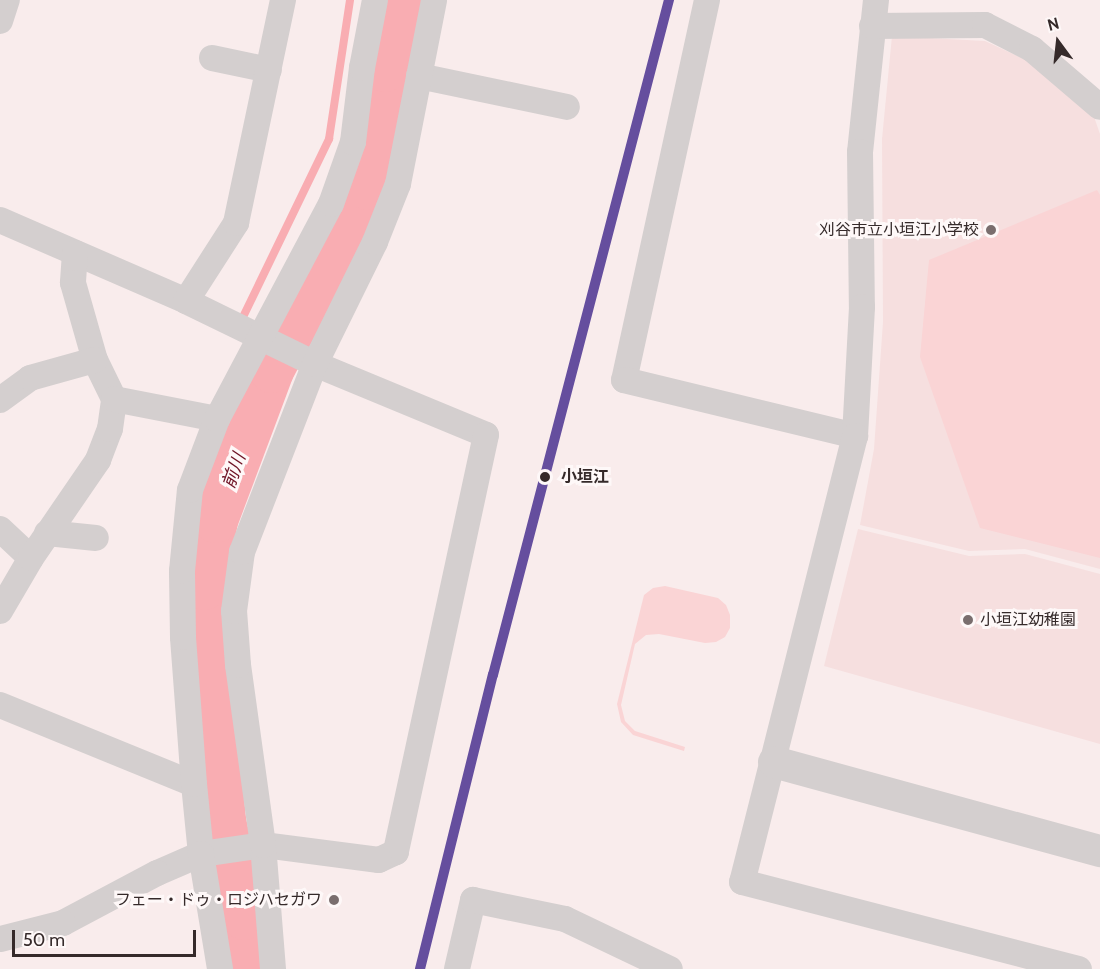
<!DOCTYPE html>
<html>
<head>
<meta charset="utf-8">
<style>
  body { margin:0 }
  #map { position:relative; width:1100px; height:969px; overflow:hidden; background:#f9ecec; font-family:Cabin,"Noto Sans JP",sans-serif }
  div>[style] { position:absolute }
  .built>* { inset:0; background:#f6dfdf }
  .green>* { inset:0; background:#fad4d5 }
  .stream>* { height:8px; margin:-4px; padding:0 4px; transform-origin:4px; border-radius:4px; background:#f9adb2 }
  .river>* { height:45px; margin:-22.5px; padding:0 22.5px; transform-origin:22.5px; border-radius:22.5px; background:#f9adb2 }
  .minor>* { height:26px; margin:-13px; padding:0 13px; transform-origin:13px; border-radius:13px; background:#d4cfcf }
  .tertiary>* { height:32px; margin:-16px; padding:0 16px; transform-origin:16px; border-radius:16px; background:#d4cfcf }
  .rail-1>* { height:10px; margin:-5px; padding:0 5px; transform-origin:5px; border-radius:5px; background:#654e9e }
  .dots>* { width:16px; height:16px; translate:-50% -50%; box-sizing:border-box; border:3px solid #fef8f8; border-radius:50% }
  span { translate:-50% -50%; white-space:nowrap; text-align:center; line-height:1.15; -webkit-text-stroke:6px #fef8f8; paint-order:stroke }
  .poi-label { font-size:16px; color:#352a2a }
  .right { translate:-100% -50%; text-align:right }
  .left { translate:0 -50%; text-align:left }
  .stop-label { font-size:16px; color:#352a2a; font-weight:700 }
  .water-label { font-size:18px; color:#6e1224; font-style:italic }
  .north { position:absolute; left:1028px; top:12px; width:60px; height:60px; -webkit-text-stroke:4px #fef8f8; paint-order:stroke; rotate:345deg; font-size:16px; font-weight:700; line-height:24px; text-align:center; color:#352a2a }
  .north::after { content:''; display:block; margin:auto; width:21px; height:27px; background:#352a2a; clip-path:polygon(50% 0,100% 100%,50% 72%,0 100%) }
  .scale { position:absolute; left:12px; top:930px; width:184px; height:27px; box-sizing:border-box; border:3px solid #352a2a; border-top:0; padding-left:8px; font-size:18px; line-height:21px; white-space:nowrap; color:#352a2a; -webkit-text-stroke:4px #fef8f8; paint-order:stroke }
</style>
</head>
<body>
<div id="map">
  <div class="built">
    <div style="clip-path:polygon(892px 36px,985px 41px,1028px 61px,1092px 111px,1100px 134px,1100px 569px,1025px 549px,969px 551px,860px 525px,874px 449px,883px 322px,882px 139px)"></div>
    <div style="clip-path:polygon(858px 529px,969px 556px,1025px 554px,1100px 574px,1100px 744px,824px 666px)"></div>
  </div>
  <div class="green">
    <div style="clip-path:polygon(1097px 190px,1100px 195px,1100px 558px,980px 528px,920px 357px,929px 260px)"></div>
    <div style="clip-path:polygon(665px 586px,718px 598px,726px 605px,730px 615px,730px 628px,725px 637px,716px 642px,705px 643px,659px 634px,646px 635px,635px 644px,621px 705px,625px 721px,635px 731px,685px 747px,684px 751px,633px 735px,621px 722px,617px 704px,644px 595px,653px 588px)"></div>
  </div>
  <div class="stream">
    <div style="left:243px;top:317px;width:198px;rotate:-64.2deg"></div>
    <div style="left:329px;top:139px;width:141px;rotate:-81.4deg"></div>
  </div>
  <div class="river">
    <div style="left:249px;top:969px;width:52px;rotate:-95.5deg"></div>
    <div style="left:244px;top:917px;width:99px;rotate:-102.2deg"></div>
    <div style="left:223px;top:820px;width:234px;rotate:-94.7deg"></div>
    <div style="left:204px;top:587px;width:68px;rotate:-80.7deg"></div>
    <div style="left:215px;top:520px;width:160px;rotate:-69.5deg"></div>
    <div style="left:271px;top:370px;width:207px;rotate:-62.3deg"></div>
    <div style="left:367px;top:187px;width:119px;rotate:-81.3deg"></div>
    <div style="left:385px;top:69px;width:71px;rotate:-75.4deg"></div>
  </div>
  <div class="minor">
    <div style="left:707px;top:0;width:389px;rotate:102.3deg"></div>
    <div style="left:624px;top:380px;width:238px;rotate:13.6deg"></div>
    <div style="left:876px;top:0;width:153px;rotate:96deg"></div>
    <div style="left:860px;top:152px;width:155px;rotate:89.3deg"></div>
    <div style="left:862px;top:307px;width:129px;rotate:93.1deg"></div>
    <div style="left:855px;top:436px;width:460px;rotate:104.2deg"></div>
    <div style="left:742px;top:882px;width:348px;rotate:14.5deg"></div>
    <div style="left:0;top:21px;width:22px;rotate:-72deg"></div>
    <div style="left:872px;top:26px;width:113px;rotate:-0.5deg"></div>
    <div style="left:985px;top:25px;width:53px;rotate:27.1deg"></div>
    <div style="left:1032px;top:49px;width:89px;rotate:40.5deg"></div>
    <div style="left:212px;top:58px;width:58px;rotate:11.9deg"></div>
    <div style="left:419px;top:76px;width:151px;rotate:11.8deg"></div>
    <div style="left:0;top:220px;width:203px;rotate:23.5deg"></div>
    <div style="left:186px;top:301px;width:144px;rotate:26deg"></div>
    <div style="left:315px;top:364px;width:185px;rotate:22.5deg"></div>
    <div style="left:486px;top:435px;width:427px;rotate:102.2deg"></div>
    <div style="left:396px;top:852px;width:19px;rotate:155deg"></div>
    <div style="left:379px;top:860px;width:117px;rotate:-172.6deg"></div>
    <div style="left:263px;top:845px;width:63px;rotate:171.7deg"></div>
    <div style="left:201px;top:854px;width:48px;rotate:156.6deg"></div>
    <div style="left:157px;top:873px;width:106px;rotate:152deg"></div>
    <div style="left:63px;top:923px;width:65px;rotate:165.7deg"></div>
    <div style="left:75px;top:253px;width:30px;rotate:94deg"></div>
    <div style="left:73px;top:283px;width:80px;rotate:74.1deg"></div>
    <div style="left:95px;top:360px;width:43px;rotate:64deg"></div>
    <div style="left:186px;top:301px;width:93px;rotate:-57.3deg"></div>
    <div style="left:236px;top:223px;width:228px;rotate:-78.1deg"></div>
    <div style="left:0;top:400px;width:37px;rotate:-36deg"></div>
    <div style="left:30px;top:378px;width:67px;rotate:-15.5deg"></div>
    <div style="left:0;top:529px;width:42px;rotate:43.1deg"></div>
    <div style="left:47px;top:533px;width:49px;rotate:5.8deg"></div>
    <div style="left:0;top:611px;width:61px;rotate:-59.7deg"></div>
    <div style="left:31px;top:558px;width:119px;rotate:-55.6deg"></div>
    <div style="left:98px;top:460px;width:33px;rotate:-69deg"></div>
    <div style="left:110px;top:429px;width:30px;rotate:-82deg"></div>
    <div style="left:114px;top:399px;width:105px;rotate:11deg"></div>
    <div style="left:0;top:705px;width:209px;rotate:22.2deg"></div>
    <div style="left:194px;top:784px;width:70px;rotate:84.3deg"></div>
    <div style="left:201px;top:854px;width:117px;rotate:80.6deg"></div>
    <div style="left:194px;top:784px;width:147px;rotate:-94.3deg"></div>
    <div style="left:183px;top:637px;width:66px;rotate:-90.9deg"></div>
    <div style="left:182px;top:571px;width:81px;rotate:-84.4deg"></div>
    <div style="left:190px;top:490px;width:76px;rotate:-69.2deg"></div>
    <div style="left:217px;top:419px;width:243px;rotate:-62.1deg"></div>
    <div style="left:331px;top:204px;width:66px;rotate:-70.5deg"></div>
    <div style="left:353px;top:142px;width:75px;rotate:-83.1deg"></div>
    <div style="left:362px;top:68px;width:69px;rotate:-79.2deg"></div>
    <div style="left:273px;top:969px;width:124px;rotate:-94.6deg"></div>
    <div style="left:263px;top:845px;width:182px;rotate:-97.9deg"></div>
    <div style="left:238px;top:665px;width:54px;rotate:-94.2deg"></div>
    <div style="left:234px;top:611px;width:60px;rotate:-82.3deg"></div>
    <div style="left:242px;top:552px;width:202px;rotate:-68.8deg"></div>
    <div style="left:315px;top:364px;width:136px;rotate:-63.8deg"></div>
    <div style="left:375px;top:242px;width:62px;rotate:-68.4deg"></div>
    <div style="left:398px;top:184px;width:187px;rotate:-78.9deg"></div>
    <div style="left:457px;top:969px;width:71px;rotate:-76.9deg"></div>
    <div style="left:473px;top:900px;width:94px;rotate:11.7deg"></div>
    <div style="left:565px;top:919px;width:116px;rotate:25.5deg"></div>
  </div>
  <div class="tertiary">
    <div style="left:774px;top:762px;width:338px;rotate:15.3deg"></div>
  </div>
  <div class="rail-1">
    <div style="left:420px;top:969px;width:303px;rotate:-76.1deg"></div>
    <div style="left:493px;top:675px;width:698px;rotate:-75.39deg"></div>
  </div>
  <div class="dots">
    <div style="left:991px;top:230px;background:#7a6e6e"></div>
    <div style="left:545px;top:477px;background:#352a2a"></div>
    <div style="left:968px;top:620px;background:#7a6e6e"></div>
    <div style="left:334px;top:900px;background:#7a6e6e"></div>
  </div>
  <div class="poi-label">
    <span class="right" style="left:979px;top:230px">刈谷市立小垣江小学校</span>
    <span class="left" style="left:980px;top:620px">小垣江幼稚園</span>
    <span class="right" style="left:322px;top:900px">フェー・ドゥ・ロジハセガワ</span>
  </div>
  <div class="stop-label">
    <span class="left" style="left:561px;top:477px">小垣江</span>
  </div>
  <div class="water-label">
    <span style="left:234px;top:471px;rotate:-70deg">前川</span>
  </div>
  <div class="north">N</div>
  <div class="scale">50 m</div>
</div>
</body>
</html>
